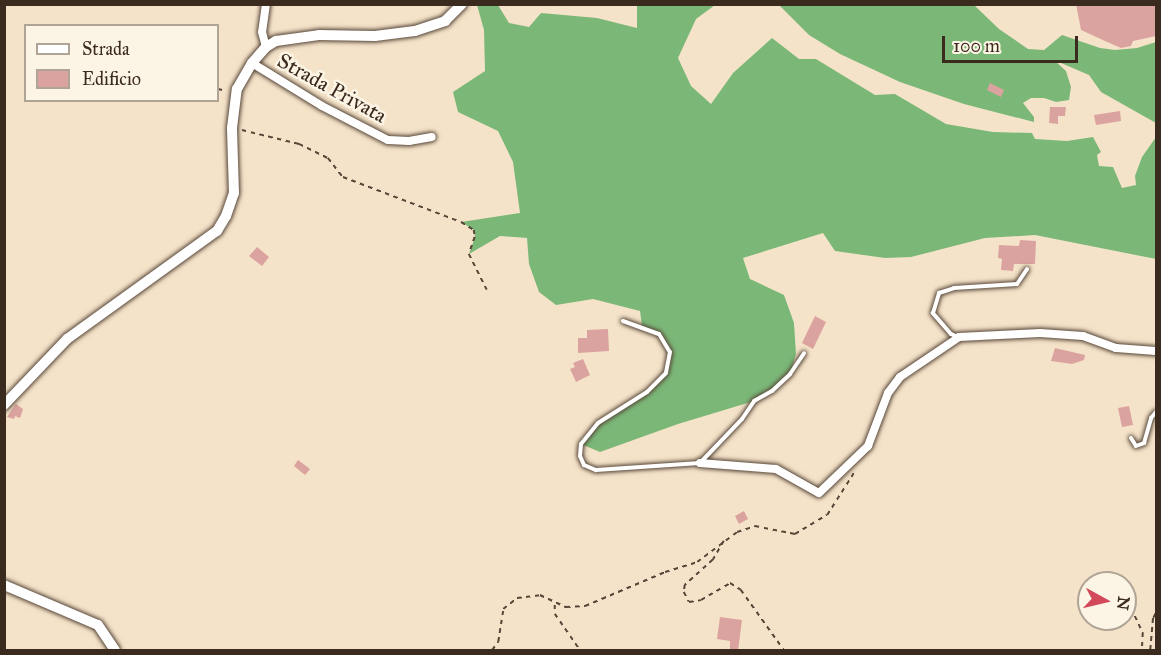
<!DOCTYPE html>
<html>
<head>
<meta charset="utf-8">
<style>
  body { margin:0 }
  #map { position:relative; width:1161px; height:655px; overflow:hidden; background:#f5e3c9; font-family:"IM FELL Great Primer",serif }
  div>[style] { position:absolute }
  .forest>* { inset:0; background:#7bb878 }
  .building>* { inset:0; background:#dba39f }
  .path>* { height:1.5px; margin-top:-0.75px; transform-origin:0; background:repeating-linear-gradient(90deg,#574638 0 4.5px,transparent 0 9px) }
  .roads { filter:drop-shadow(0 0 2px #574638) drop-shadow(0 0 2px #574638) }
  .lane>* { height:4px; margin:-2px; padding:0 2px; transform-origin:2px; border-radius:2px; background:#fff }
  .street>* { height:8px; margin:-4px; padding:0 4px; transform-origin:4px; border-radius:4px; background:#fff }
  .secondary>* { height:10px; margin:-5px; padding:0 5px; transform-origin:5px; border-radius:5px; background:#fff }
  span { translate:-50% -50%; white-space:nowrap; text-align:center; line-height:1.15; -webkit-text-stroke:5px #fcf5e5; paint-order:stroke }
  .street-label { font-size:21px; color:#3b2a1e }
  .frame { position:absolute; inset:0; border:6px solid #3b2a1e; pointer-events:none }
  .legend { position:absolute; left:24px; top:24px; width:195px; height:78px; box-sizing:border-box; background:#fcf5e5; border:2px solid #afa495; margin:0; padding:8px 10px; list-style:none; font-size:18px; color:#3b2a1e }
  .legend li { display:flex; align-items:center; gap:12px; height:30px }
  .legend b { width:30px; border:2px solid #afa495 }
  .north { position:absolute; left:1077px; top:571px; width:60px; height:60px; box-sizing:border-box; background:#fcf5e5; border:2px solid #afa495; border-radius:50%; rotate:98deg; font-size:16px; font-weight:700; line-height:24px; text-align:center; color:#3b2a1e }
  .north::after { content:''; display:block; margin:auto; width:21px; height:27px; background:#d1495b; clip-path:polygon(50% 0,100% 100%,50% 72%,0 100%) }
  .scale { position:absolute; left:942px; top:36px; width:136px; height:27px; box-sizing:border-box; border:3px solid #3b2a1e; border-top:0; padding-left:8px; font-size:18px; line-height:21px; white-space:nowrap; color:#3b2a1e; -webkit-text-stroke:4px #fcf5e5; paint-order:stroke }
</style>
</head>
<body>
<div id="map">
  <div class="forest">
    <div style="clip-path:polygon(477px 5px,498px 5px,509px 23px,529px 27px,541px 13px,597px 18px,637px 28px,637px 5px,715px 5px,696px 19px,678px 58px,691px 86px,711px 104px,733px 73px,772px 38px,799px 59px,816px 59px,875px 95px,895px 94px,946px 124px,993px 132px,1032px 133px,1035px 139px,1067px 141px,1093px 137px,1101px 152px,1097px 155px,1099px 166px,1113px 167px,1122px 188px,1136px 185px,1135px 176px,1142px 157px,1156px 137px,1156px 259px,1035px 235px,985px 238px,911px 257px,885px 258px,835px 251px,823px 233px,743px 258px,750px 279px,784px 295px,794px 323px,796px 354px,790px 374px,772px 390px,754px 401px,678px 424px,600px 452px,581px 444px,598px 423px,647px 392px,666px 373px,670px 352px,659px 334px,642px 326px,640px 311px,593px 299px,556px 305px,539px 292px,529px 264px,527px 238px,500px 236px,469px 254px,475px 237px,474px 230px,461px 222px,520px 213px,513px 162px,498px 131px,458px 112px,453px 92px,485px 71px,484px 30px)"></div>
    <div style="clip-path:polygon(779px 5px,974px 5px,999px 29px,1028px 49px,1044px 50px,1062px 35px,1100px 48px,1115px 50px,1137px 48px,1156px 42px,1156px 123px,1101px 92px,1089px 75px,1054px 60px,1066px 71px,1071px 87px,1069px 100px,1056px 102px,1044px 98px,1031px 98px,1023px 103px,1034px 117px,1034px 122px,964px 104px,900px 82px,840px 54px,809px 35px)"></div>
  </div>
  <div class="building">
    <div style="clip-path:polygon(1076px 4px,1156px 4px,1156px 36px,1133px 41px,1131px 46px,1121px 48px,1105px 41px,1081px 30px)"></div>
    <div style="clip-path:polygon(990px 83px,1004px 90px,1001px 97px,987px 90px)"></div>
    <div style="clip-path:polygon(1050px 107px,1066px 107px,1065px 116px,1058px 116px,1058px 124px,1049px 123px)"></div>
    <div style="clip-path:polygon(1120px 111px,1121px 121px,1096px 125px,1094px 115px)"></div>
    <div style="clip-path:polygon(1020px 240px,1036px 241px,1035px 264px,1014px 264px,1013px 271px,1001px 270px,1002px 259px,998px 258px,999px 245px,1019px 246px)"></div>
    <div style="clip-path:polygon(257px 247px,269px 257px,262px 266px,249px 256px)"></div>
    <div style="clip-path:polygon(815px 316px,826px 322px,813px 349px,802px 343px)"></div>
    <div style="clip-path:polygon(608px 329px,609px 351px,578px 353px,578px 338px,587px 338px,587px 330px)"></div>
    <div style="clip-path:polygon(1055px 348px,1085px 355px,1084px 360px,1072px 364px,1051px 361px)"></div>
    <div style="clip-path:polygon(583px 359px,590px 375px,576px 382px,570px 369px,575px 367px,573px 363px)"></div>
    <div style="clip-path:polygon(16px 404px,23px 409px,20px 418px,15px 416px,14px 419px,7px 417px)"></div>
    <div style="clip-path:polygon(1129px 406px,1133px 425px,1122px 427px,1118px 408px)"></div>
    <div style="clip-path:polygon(298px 460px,310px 469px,305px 475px,294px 466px)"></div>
    <div style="clip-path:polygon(744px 511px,748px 519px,739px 524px,735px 516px)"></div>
    <div style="clip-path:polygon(720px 617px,742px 620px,738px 651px,730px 651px,730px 641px,717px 639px)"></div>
  </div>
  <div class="path">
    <div style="left:218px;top:89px;width:9px;rotate:13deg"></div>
    <div style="left:242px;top:130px;width:59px;rotate:13.8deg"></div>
    <div style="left:299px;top:144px;width:32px;rotate:26deg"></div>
    <div style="left:328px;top:158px;width:24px;rotate:52deg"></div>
    <div style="left:343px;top:177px;width:126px;rotate:20.9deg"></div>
    <div style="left:461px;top:222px;width:15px;rotate:32deg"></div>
    <div style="left:474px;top:230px;width:7px;rotate:82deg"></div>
    <div style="left:475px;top:237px;width:18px;rotate:109deg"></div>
    <div style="left:469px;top:254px;width:40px;rotate:63.4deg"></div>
    <div style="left:724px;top:541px;width:22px;rotate:120deg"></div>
    <div style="left:713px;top:560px;width:38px;rotate:138deg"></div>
    <div style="left:685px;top:585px;width:7px;rotate:98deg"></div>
    <div style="left:684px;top:592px;width:11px;rotate:63deg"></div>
    <div style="left:689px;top:602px;width:12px;rotate:-9deg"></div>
    <div style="left:701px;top:600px;width:34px;rotate:-30deg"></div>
    <div style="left:730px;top:583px;width:13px;rotate:32deg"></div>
    <div style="left:741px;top:590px;width:74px;rotate:54.4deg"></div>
    <div style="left:555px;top:605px;width:9px;rotate:90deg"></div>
    <div style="left:555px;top:614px;width:44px;rotate:55.2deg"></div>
    <div style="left:1135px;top:616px;width:19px;rotate:65deg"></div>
    <div style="left:1143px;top:633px;width:17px;rotate:93deg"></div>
    <div style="left:492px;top:650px;width:10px;rotate:-53deg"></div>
    <div style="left:498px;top:642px;width:33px;rotate:-81deg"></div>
    <div style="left:503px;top:609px;width:18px;rotate:-38deg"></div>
    <div style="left:517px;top:598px;width:23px;rotate:-7deg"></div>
    <div style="left:540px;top:595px;width:29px;rotate:25deg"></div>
    <div style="left:566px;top:607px;width:19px;rotate:-3deg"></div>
    <div style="left:585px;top:606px;width:87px;rotate:-23deg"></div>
    <div style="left:665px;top:572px;width:34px;rotate:-17deg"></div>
    <div style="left:697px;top:562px;width:50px;rotate:-36.9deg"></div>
    <div style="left:737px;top:532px;width:19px;rotate:-18deg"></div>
    <div style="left:755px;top:526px;width:41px;rotate:11.3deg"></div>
    <div style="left:795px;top:534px;width:37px;rotate:-31deg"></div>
    <div style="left:827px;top:515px;width:52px;rotate:-57.5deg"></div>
    <div style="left:1150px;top:650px;width:32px;rotate:-85deg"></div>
    <div style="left:1153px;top:618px;width:7px;rotate:-63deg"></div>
  </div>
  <div class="roads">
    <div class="lane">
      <div style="left:623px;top:321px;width:38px;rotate:20deg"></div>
      <div style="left:659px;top:334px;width:21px;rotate:59deg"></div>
      <div style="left:670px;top:352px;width:21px;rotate:101deg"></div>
      <div style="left:666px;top:373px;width:27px;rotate:135deg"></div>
      <div style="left:647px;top:392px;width:58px;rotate:147.7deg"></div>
      <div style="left:598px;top:423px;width:27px;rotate:129deg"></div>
      <div style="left:581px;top:444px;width:12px;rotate:95deg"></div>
      <div style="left:580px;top:456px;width:10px;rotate:66deg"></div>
      <div style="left:584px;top:465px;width:13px;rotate:23deg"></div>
      <div style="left:596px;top:470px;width:104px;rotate:-3.9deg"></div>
      <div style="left:700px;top:463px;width:61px;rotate:-46.3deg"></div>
      <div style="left:742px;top:419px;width:22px;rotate:-56deg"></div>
      <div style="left:754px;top:401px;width:21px;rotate:-29deg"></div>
      <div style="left:772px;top:391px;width:25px;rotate:-43deg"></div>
      <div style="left:790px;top:374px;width:25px;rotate:-56deg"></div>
      <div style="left:958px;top:337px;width:8px;rotate:-157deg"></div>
      <div style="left:951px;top:334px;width:28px;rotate:-131deg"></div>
      <div style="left:933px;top:313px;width:21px;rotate:-73deg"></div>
      <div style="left:939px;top:293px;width:16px;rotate:-18deg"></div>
      <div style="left:954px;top:288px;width:63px;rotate:-3.6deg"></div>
      <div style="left:1017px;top:284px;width:18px;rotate:-56deg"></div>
      <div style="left:1131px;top:438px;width:9px;rotate:58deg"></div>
      <div style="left:1136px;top:446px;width:9px;rotate:-21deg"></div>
      <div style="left:1144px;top:443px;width:26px;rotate:-74deg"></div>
      <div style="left:1151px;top:418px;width:8px;rotate:-50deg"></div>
    </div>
    <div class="street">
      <div style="left:266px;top:4px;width:28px;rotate:98deg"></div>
      <div style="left:262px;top:32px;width:16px;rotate:75deg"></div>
      <div style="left:252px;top:63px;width:82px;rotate:31.6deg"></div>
      <div style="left:322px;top:106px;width:74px;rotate:27.3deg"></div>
      <div style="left:388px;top:140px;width:21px;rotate:3deg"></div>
      <div style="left:409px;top:141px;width:23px;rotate:-10deg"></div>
      <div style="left:700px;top:463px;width:76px;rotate:4.5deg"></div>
      <div style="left:776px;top:469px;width:49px;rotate:29.2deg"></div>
      <div style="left:819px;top:493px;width:68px;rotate:-43.8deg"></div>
      <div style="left:868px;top:446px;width:57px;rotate:-69.3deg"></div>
      <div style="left:888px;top:393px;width:20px;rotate:-53deg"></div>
      <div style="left:900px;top:377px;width:71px;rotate:-34.1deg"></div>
      <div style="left:959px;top:337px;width:81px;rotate:-2.8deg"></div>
      <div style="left:1040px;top:333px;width:43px;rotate:4deg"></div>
      <div style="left:1083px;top:336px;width:35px;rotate:20deg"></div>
      <div style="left:1116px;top:348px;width:40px;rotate:4.3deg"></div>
    </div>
    <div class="secondary">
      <div style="left:4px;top:405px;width:91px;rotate:-46.3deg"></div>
      <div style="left:67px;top:339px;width:185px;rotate:-35.8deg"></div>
      <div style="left:217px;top:231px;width:17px;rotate:-59deg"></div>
      <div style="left:226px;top:216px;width:24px;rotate:-71deg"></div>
      <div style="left:234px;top:193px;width:65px;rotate:-91.8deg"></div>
      <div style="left:232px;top:128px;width:39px;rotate:-83deg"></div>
      <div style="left:237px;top:89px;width:30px;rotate:-60deg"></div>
      <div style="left:252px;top:63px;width:21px;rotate:-49deg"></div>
      <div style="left:266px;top:47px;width:12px;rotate:-31deg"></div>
      <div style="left:276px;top:41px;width:43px;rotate:-7.9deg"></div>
      <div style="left:319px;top:35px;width:56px;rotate:1deg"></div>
      <div style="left:375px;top:36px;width:40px;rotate:-7.1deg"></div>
      <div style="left:415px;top:31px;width:32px;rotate:-18deg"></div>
      <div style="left:445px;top:21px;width:24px;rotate:-45deg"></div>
      <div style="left:4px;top:585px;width:102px;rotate:23.1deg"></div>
      <div style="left:98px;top:625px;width:30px;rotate:56deg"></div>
    </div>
  </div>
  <div class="street-label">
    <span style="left:332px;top:88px;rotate:29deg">Strada Privata</span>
  </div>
  <div class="frame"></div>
  <ul class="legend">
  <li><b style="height:8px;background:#fff"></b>Strada</li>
  <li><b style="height:16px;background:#dba39f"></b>Edificio</li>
  </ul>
  <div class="north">N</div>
  <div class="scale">100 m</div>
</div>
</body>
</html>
